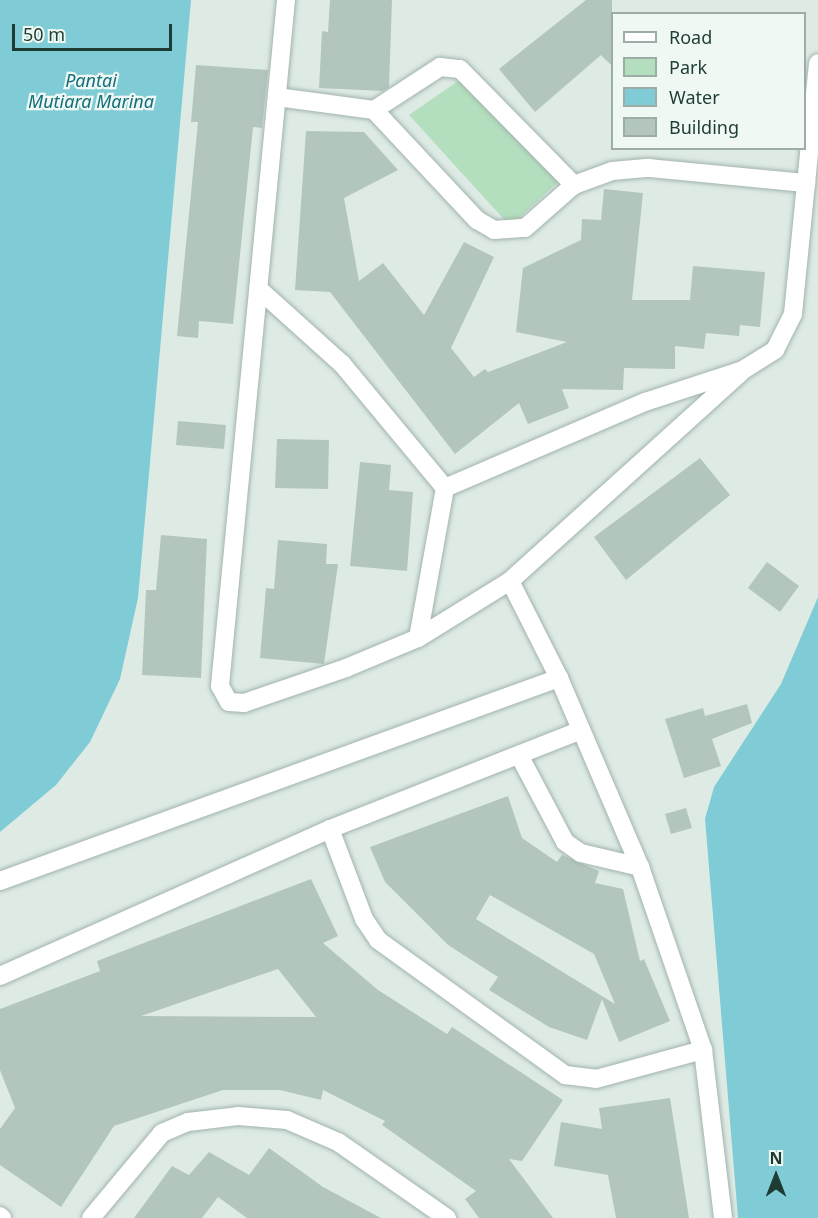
<!DOCTYPE html>
<html>
<head>
<meta charset="utf-8">
<style>
  body { margin:0 }
  #map { position:relative; width:818px; height:1218px; overflow:hidden; background:#deebe5; font-family:"Noto Sans",sans-serif }
  div>[style] { position:absolute }
  .green>* { inset:0; background:#b4dfbe }
  .water>* { inset:0; background:#80ccd6 }
  .building>* { inset:0; background:#b3c6be }
  .roads { filter:drop-shadow(0 0 2px #a1b3ac) drop-shadow(0 0 2px #a1b3ac) }
  .minor>* { height:18px; margin:-9px; padding:0 9px; transform-origin:9px; border-radius:9px; background:#fff }
  span { translate:-50% -50%; white-space:nowrap; text-align:center; line-height:1.15; -webkit-text-stroke:4.5px #eff8f3; paint-order:stroke }
  .water-label { font-size:18px; color:#136f7d; font-style:italic }
  .legend { position:absolute; left:611px; top:12px; width:195px; height:138px; box-sizing:border-box; background:#eff8f3; border:2px solid #9bada6; margin:0; padding:8px 10px; list-style:none; font-size:18px; color:#1e3c33 }
  .legend li { display:flex; align-items:center; gap:12px; height:30px }
  .legend b { width:30px; border:2px solid #9bada6 }
  .north { position:absolute; left:746px; top:1146px; width:60px; height:60px; -webkit-text-stroke:4px #eff8f3; paint-order:stroke; rotate:0deg; font-size:16px; font-weight:700; line-height:24px; text-align:center; color:#1e3c33 }
  .north::after { content:''; display:block; margin:auto; width:21px; height:27px; background:#1e3c33; clip-path:polygon(50% 0,100% 100%,50% 72%,0 100%) }
  .scale { position:absolute; left:12px; top:24px; width:160px; height:27px; box-sizing:border-box; border:3px solid #1e3c33; border-top:0; padding-left:8px; font-size:18px; line-height:21px; white-space:nowrap; color:#1e3c33; -webkit-text-stroke:4px #eff8f3; paint-order:stroke }
</style>
</head>
<body>
<div id="map">
  <div class="green">
    <div style="clip-path:polygon(464px 77px,559px 181px,510px 226px,409px 115px)"></div>
  </div>
  <div class="water">
    <div style="clip-path:polygon(0 0,191px 0,138px 598px,120px 679px,90px 742px,56px 785px,0 832px)"></div>
    <div style="clip-path:polygon(818px 597px,818px 1218px,738px 1218px,705px 819px,714px 787px,781px 684px)"></div>
  </div>
  <div class="building">
    <div style="clip-path:polygon(330px 0,392px 0,389px 87px,383px 91px,319px 88px,322px 31px,328px 32px)"></div>
    <div style="clip-path:polygon(586px 0,612px 0,612px 66px,601px 55px,535px 112px,499px 69px)"></div>
    <div style="clip-path:polygon(196px 65px,268px 70px,262px 128px,253px 127px,233px 324px,199px 321px,198px 338px,177px 336px,198px 122px,191px 122px)"></div>
    <div style="clip-path:polygon(306px 131px,364px 132px,398px 170px,344px 198px,359px 281px,383px 263px,424px 315px,464px 242px,494px 257px,451px 348px,474px 377px,485px 369px,488px 372px,567px 342px,516px 332px,523px 268px,581px 240px,582px 219px,601px 220px,604px 189px,643px 193px,632px 300px,690px 300px,693px 266px,765px 272px,760px 327px,740px 325px,739px 336px,706px 333px,704px 349px,675px 346px,675px 369px,624px 368px,623px 390px,562px 389px,569px 408px,528px 424px,519px 403px,455px 454px,330px 292px,295px 290px)"></div>
    <div style="clip-path:polygon(178px 421px,226px 425px,224px 449px,176px 445px)"></div>
    <div style="clip-path:polygon(277px 439px,329px 440px,328px 489px,275px 488px)"></div>
    <div style="clip-path:polygon(700px 458px,730px 495px,626px 580px,594px 537px)"></div>
    <div style="clip-path:polygon(360px 462px,391px 465px,389px 490px,413px 492px,407px 571px,350px 566px)"></div>
    <div style="clip-path:polygon(161px 535px,207px 539px,201px 678px,142px 675px,146px 590px,156px 590px)"></div>
    <div style="clip-path:polygon(278px 540px,327px 544px,326px 564px,338px 564px,324px 664px,260px 658px,266px 588px,274px 589px)"></div>
    <div style="clip-path:polygon(767px 562px,799px 586px,780px 612px,748px 588px)"></div>
    <div style="clip-path:polygon(747px 704px,752px 723px,712px 739px,721px 766px,684px 778px,665px 719px,703px 708px,705px 716px)"></div>
    <div style="clip-path:polygon(evenodd,508px 796px,522px 838px,557px 862px,562px 855px,599px 871px,595px 883px,623px 889px,640px 961px,644px 959px,670px 1021px,619px 1042px,602px 999px,587px 1040px,549px 1027px,489px 990px,498px 977px,448px 945px,385px 882px,370px 847px,508px 796px,490px 895px,594px 954px,615px 1004px,476px 919px,490px 895px)"></div>
    <div style="clip-path:polygon(686px 808px,692px 828px,671px 834px,665px 814px)"></div>
    <div style="clip-path:polygon(evenodd,311px 879px,338px 936px,323px 943px,378px 990px,447px 1034px,452px 1027px,563px 1100px,522px 1161px,509px 1159px,553px 1218px,479px 1218px,465px 1199px,476px 1191px,382px 1125px,385px 1121px,323px 1090px,321px 1100px,280px 1090px,223px 1090px,114px 1126px,61px 1207px,0 1165px,0 1129px,15px 1108px,0 1070px,0 1009px,100px 971px,97px 961px,311px 879px,278px 969px,316px 1017px,141px 1016px,278px 969px)"></div>
    <div style="clip-path:polygon(670px 1098px,689px 1218px,616px 1218px,608px 1175px,554px 1166px,561px 1122px,602px 1129px,599px 1108px)"></div>
    <div style="clip-path:polygon(269px 1148px,323px 1187px,381px 1218px,247px 1218px,218px 1197px,202px 1218px,134px 1218px,172px 1166px,189px 1175px,209px 1152px,249px 1175px)"></div>
  </div>
  <div class="roads">
    <div class="minor">
      <div style="left:286px;top:0;width:689px;rotate:95.5deg"></div>
      <div style="left:220px;top:686px;width:18px;rotate:61deg"></div>
      <div style="left:229px;top:702px;width:15px;rotate:4deg"></div>
      <div style="left:244px;top:703px;width:108px;rotate:-18.9deg"></div>
      <div style="left:346px;top:668px;width:78px;rotate:-22.6deg"></div>
      <div style="left:418px;top:638px;width:108px;rotate:-31.8deg"></div>
      <div style="left:510px;top:581px;width:109px;rotate:63.2deg"></div>
      <div style="left:559px;top:678px;width:206px;rotate:66.8deg"></div>
      <div style="left:640px;top:867px;width:194px;rotate:71deg"></div>
      <div style="left:703px;top:1050px;width:169px;rotate:83.2deg"></div>
      <div style="left:277px;top:97px;width:98px;rotate:7.6deg"></div>
      <div style="left:374px;top:110px;width:79px;rotate:-33.1deg"></div>
      <div style="left:440px;top:67px;width:20px;rotate:6deg"></div>
      <div style="left:460px;top:69px;width:163px;rotate:45.5deg"></div>
      <div style="left:374px;top:110px;width:151px;rotate:46.9deg"></div>
      <div style="left:477px;top:220px;width:20px;rotate:30deg"></div>
      <div style="left:494px;top:230px;width:31px;rotate:-4deg"></div>
      <div style="left:525px;top:228px;width:65px;rotate:-41.3deg"></div>
      <div style="left:574px;top:185px;width:40px;rotate:-20.2deg"></div>
      <div style="left:612px;top:171px;width:37px;rotate:-5deg"></div>
      <div style="left:649px;top:168px;width:158px;rotate:5.5deg"></div>
      <div style="left:262px;top:292px;width:108px;rotate:42deg"></div>
      <div style="left:342px;top:364px;width:161px;rotate:50.3deg"></div>
      <div style="left:445px;top:488px;width:152px;rotate:100.2deg"></div>
      <div style="left:445px;top:488px;width:218px;rotate:-23.3deg"></div>
      <div style="left:645px;top:402px;width:103px;rotate:-18.1deg"></div>
      <div style="left:743px;top:370px;width:38px;rotate:-32deg"></div>
      <div style="left:775px;top:350px;width:40px;rotate:-63.4deg"></div>
      <div style="left:793px;top:314px;width:252px;rotate:-84.3deg"></div>
      <div style="left:510px;top:581px;width:310px;rotate:-42.1deg"></div>
      <div style="left:519px;top:755px;width:98px;rotate:62.1deg"></div>
      <div style="left:565px;top:842px;width:19px;rotate:35deg"></div>
      <div style="left:581px;top:853px;width:61px;rotate:13.3deg"></div>
      <div style="left:330px;top:829px;width:96px;rotate:69.3deg"></div>
      <div style="left:364px;top:919px;width:25px;rotate:56deg"></div>
      <div style="left:378px;top:940px;width:231px;rotate:35.8deg"></div>
      <div style="left:565px;top:1075px;width:31px;rotate:7deg"></div>
      <div style="left:596px;top:1079px;width:111px;rotate:-15.2deg"></div>
      <div style="left:0;top:881px;width:595px;rotate:-19.96deg"></div>
      <div style="left:0;top:976px;width:361px;rotate:-24deg"></div>
      <div style="left:330px;top:829px;width:270px;rotate:-21.5deg"></div>
      <div style="left:0;top:1216px;width:3px;rotate:45deg"></div>
      <div style="left:91px;top:1218px;width:111px;rotate:-50.1deg"></div>
      <div style="left:162px;top:1133px;width:28px;rotate:-23deg"></div>
      <div style="left:188px;top:1122px;width:50px;rotate:-6.8deg"></div>
      <div style="left:238px;top:1116px;width:49px;rotate:4.7deg"></div>
      <div style="left:287px;top:1120px;width:56px;rotate:23.3deg"></div>
      <div style="left:338px;top:1142px;width:133px;rotate:34.9deg"></div>
    </div>
  </div>
  <div class="water-label">
    <span style="left:91px;top:91px">Pantai<br>Mutiara Marina</span>
  </div>
  <ul class="legend">
  <li><b style="height:8px;background:#fff"></b>Road</li>
  <li><b style="height:16px;background:#b4dfbe"></b>Park</li>
  <li><b style="height:16px;background:#80ccd6"></b>Water</li>
  <li><b style="height:16px;background:#b3c6be"></b>Building</li>
  </ul>
  <div class="north">N</div>
  <div class="scale">50 m</div>
</div>
</body>
</html>
